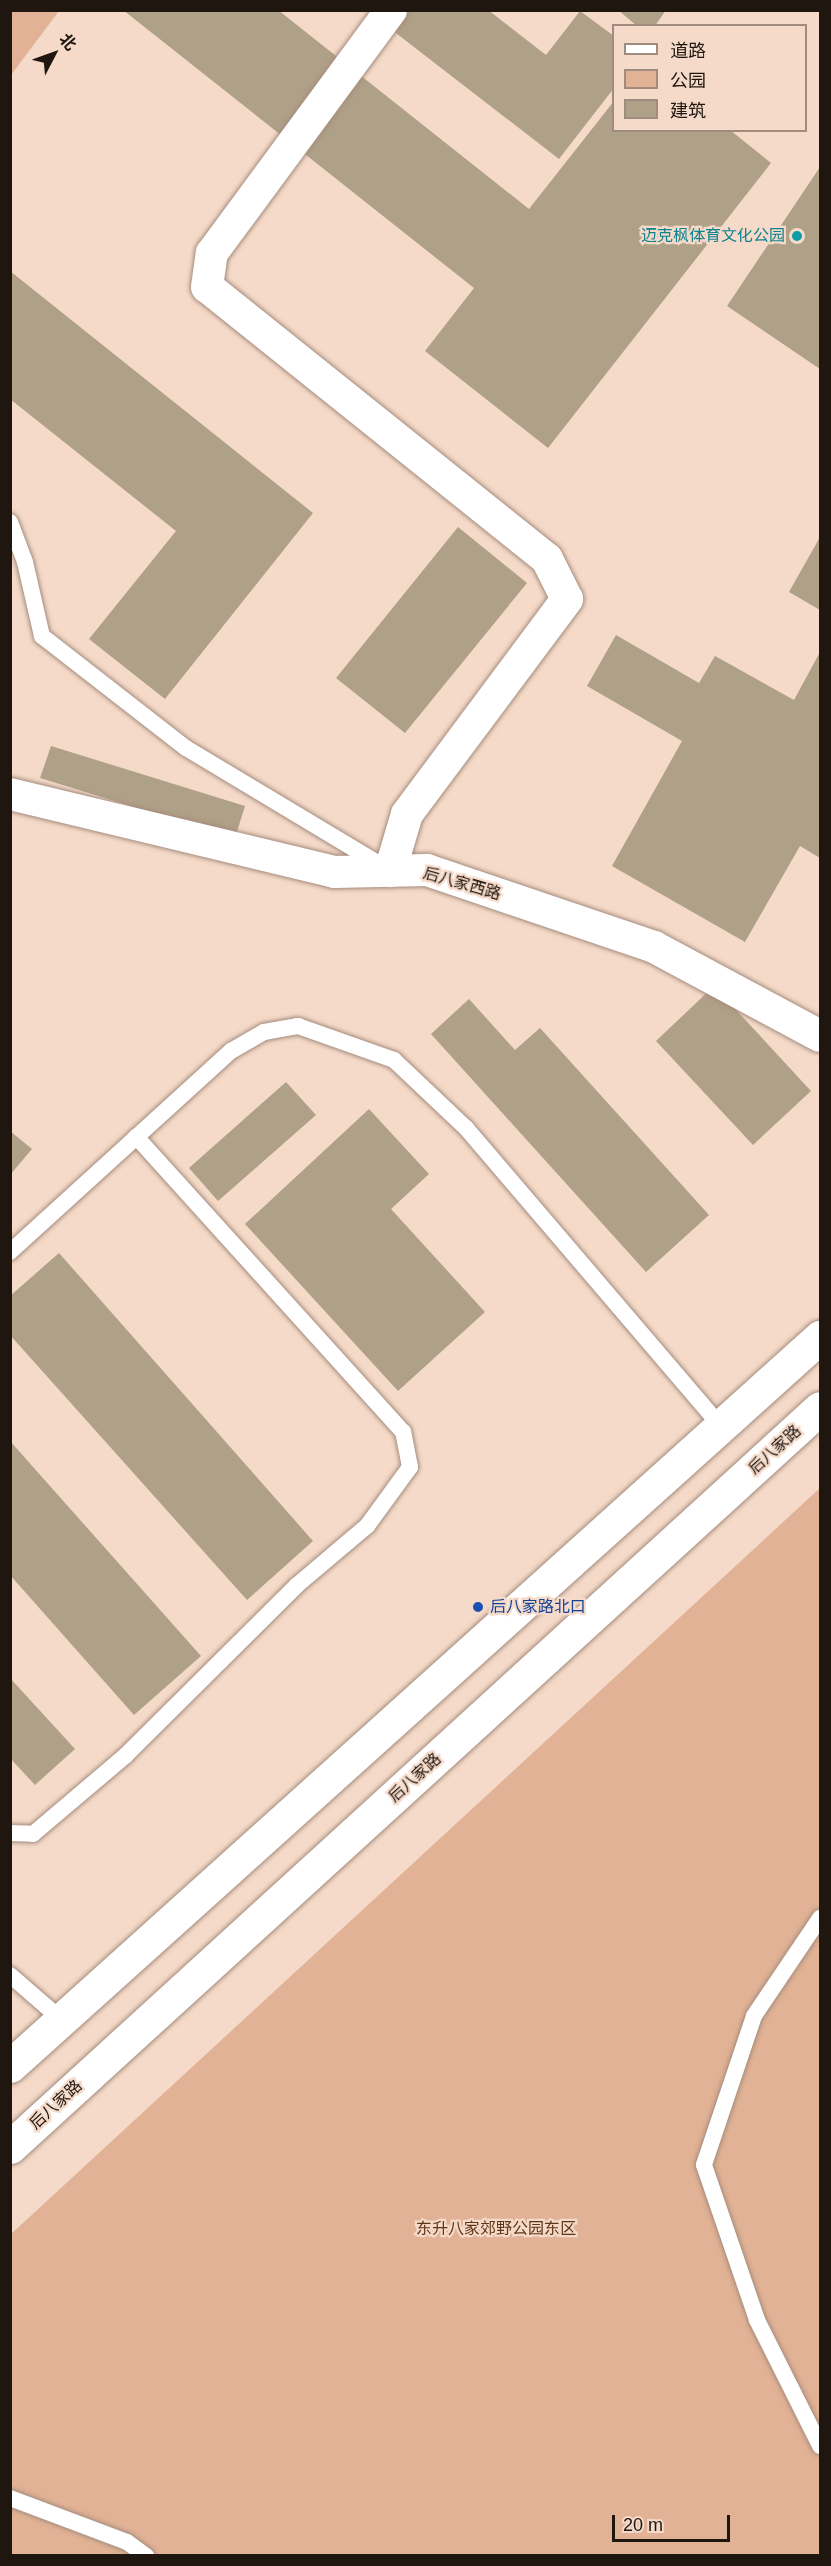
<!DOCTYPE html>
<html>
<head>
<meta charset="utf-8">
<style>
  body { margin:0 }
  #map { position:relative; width:831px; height:2566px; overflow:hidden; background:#f5dac9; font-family:Arial,"Noto Sans SC",sans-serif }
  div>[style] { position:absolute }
  .green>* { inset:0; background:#e1b295 }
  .building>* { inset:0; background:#afa088 }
  .roads { filter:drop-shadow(0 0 2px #a58c7d) drop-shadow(0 0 2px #a58c7d) }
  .lane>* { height:16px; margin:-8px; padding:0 8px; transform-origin:8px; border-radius:8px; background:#fff }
  .street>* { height:32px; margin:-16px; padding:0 16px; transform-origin:16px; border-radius:16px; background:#fff }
  .secondary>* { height:33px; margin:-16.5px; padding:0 16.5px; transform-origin:16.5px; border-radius:16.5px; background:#fff }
  .dots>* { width:16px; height:16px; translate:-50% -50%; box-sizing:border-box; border:3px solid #f5dac9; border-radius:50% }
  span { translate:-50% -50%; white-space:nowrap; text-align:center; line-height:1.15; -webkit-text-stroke:4.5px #f5dac9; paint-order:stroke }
  .culture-label { font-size:16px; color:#0d838f }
  .right { translate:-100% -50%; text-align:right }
  .street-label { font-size:16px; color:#1f1610 }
  .transit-label { font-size:16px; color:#164399 }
  .left { translate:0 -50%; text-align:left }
  .park-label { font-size:16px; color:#5f3517 }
  .frame { position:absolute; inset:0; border:12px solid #1f1610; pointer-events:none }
  .legend { position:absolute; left:612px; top:24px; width:195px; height:108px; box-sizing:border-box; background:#f5dac9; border:2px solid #9f8c7f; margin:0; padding:8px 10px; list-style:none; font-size:18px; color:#1f1610 }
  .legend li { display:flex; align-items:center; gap:12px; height:30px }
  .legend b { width:30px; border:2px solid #9f8c7f }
  .north { position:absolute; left:24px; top:24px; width:60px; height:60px; -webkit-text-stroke:4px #f5dac9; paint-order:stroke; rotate:49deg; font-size:16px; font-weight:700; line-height:24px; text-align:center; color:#1f1610 }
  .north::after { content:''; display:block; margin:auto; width:21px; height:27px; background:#1f1610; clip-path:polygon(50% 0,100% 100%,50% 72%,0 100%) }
  .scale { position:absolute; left:612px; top:2515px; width:118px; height:27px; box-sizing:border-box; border:3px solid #1f1610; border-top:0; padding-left:8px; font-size:18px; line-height:21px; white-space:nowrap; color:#1f1610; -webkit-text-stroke:4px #f5dac9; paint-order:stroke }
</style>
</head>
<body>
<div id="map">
  <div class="green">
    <div style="clip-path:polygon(11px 10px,59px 11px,11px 75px,10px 11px)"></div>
    <div style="clip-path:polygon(820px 1488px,820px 2555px,11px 2555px,10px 2235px)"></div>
  </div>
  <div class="building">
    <div style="clip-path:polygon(123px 10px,278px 10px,529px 209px,614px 101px,614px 130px,730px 130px,771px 163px,548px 448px,425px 351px,474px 288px)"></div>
    <div style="clip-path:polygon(407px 10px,488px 10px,546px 55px,580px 11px,614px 36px,614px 88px,559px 159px,392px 30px)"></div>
    <div style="clip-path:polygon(618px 10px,666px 10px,655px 26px,637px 26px)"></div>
    <div style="clip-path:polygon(820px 167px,820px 369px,727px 306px)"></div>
    <div style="clip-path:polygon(10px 271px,313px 513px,165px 699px,89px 639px,176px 531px,10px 399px)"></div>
    <div style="clip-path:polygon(458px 527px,527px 583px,405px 733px,336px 678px)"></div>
    <div style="clip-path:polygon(820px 537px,820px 610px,789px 592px)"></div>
    <div style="clip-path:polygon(616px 635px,699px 683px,715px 656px,794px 700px,820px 652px,820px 858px,800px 846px,745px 942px,612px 866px,682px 741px,587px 686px)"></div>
    <div style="clip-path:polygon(51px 746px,245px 806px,235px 838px,40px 778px)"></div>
    <div style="clip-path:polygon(714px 986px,811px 1091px,753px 1145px,656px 1041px)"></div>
    <div style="clip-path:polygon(469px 999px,515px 1050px,540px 1028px,709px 1215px,646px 1272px,431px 1034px)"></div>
    <div style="clip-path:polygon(286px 1082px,316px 1115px,218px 1201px,189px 1168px)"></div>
    <div style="clip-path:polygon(369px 1109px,429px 1174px,391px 1209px,485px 1312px,398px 1391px,245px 1224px)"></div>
    <div style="clip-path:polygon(10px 1131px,32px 1149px,10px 1175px)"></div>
    <div style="clip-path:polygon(59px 1253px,313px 1541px,247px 1600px,10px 1335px,10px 1296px)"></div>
    <div style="clip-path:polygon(10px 1441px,201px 1656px,134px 1715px,10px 1575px)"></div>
    <div style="clip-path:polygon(10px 1678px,75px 1749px,35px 1785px,10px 1758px)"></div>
  </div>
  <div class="roads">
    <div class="lane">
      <div style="left:10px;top:522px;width:43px;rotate:69.4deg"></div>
      <div style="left:25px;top:562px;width:76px;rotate:77.1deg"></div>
      <div style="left:42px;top:636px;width:182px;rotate:37.9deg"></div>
      <div style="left:186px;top:748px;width:231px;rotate:31deg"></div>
      <div style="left:10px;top:1252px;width:299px;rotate:-42.3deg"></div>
      <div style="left:231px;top:1051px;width:38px;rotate:-30deg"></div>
      <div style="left:264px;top:1032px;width:35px;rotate:-10deg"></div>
      <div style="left:298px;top:1026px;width:102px;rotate:19.5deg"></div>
      <div style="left:394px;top:1060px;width:99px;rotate:43.4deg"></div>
      <div style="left:466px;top:1128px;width:393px;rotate:49.5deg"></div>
      <div style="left:10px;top:1833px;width:23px;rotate:2deg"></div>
      <div style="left:33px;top:1834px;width:122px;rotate:-40.3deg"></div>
      <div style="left:126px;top:1755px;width:240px;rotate:-44.8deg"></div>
      <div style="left:296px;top:1586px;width:93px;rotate:-40.2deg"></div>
      <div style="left:367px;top:1526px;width:73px;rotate:-53.9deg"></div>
      <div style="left:410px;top:1467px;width:36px;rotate:-101deg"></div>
      <div style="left:403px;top:1432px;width:398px;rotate:-132.1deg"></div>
      <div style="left:820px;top:1918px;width:118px;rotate:124deg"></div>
      <div style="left:754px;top:2016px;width:157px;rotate:108.6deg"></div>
      <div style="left:704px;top:2165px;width:164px;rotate:71.1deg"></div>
      <div style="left:757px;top:2320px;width:141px;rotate:63.4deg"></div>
      <div style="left:10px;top:1975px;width:69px;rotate:40.9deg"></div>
      <div style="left:10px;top:2498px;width:125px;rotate:20.6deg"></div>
      <div style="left:127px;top:2542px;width:24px;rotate:36deg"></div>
    </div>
    <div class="street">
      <div style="left:10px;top:794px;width:333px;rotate:13.5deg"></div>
      <div style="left:334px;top:872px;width:93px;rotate:-1.2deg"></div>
      <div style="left:427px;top:870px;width:240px;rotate:18.7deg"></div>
      <div style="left:654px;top:947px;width:188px;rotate:28.2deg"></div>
      <div style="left:390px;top:871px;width:59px;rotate:-73.4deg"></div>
      <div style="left:407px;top:814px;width:268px;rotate:-53.3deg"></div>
      <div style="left:567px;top:599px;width:45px;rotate:-116.6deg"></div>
      <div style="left:547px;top:559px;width:435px;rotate:-141.3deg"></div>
      <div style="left:207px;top:287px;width:34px;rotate:-82deg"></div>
      <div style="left:212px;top:253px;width:302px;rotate:-53.6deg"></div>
    </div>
    <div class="secondary">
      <div style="left:10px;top:2066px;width:1090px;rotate:-41.99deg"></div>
      <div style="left:10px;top:2147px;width:1096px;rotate:-42.38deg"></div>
    </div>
  </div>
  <div class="dots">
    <div style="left:797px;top:236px;background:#0f9aa8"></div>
    <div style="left:478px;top:1607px;background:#1a4fb4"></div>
  </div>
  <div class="culture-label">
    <span class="right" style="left:785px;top:236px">迈克枫体育文化公园</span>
  </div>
  <div class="street-label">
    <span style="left:462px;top:884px;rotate:16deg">后八家西路</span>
    <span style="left:775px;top:1450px;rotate:-42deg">后八家路</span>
    <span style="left:415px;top:1778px;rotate:-42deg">后八家路</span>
    <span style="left:56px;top:2105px;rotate:-42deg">后八家路</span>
  </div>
  <div class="transit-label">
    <span class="left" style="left:490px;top:1607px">后八家路北口</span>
  </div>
  <div class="park-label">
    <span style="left:496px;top:2229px">东升八家郊野公园东区</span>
  </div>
  <div class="frame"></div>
  <ul class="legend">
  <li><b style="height:8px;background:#fff"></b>道路</li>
  <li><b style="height:16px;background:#e1b295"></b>公园</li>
  <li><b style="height:16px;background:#afa088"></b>建筑</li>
  </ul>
  <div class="north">北</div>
  <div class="scale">20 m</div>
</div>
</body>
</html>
